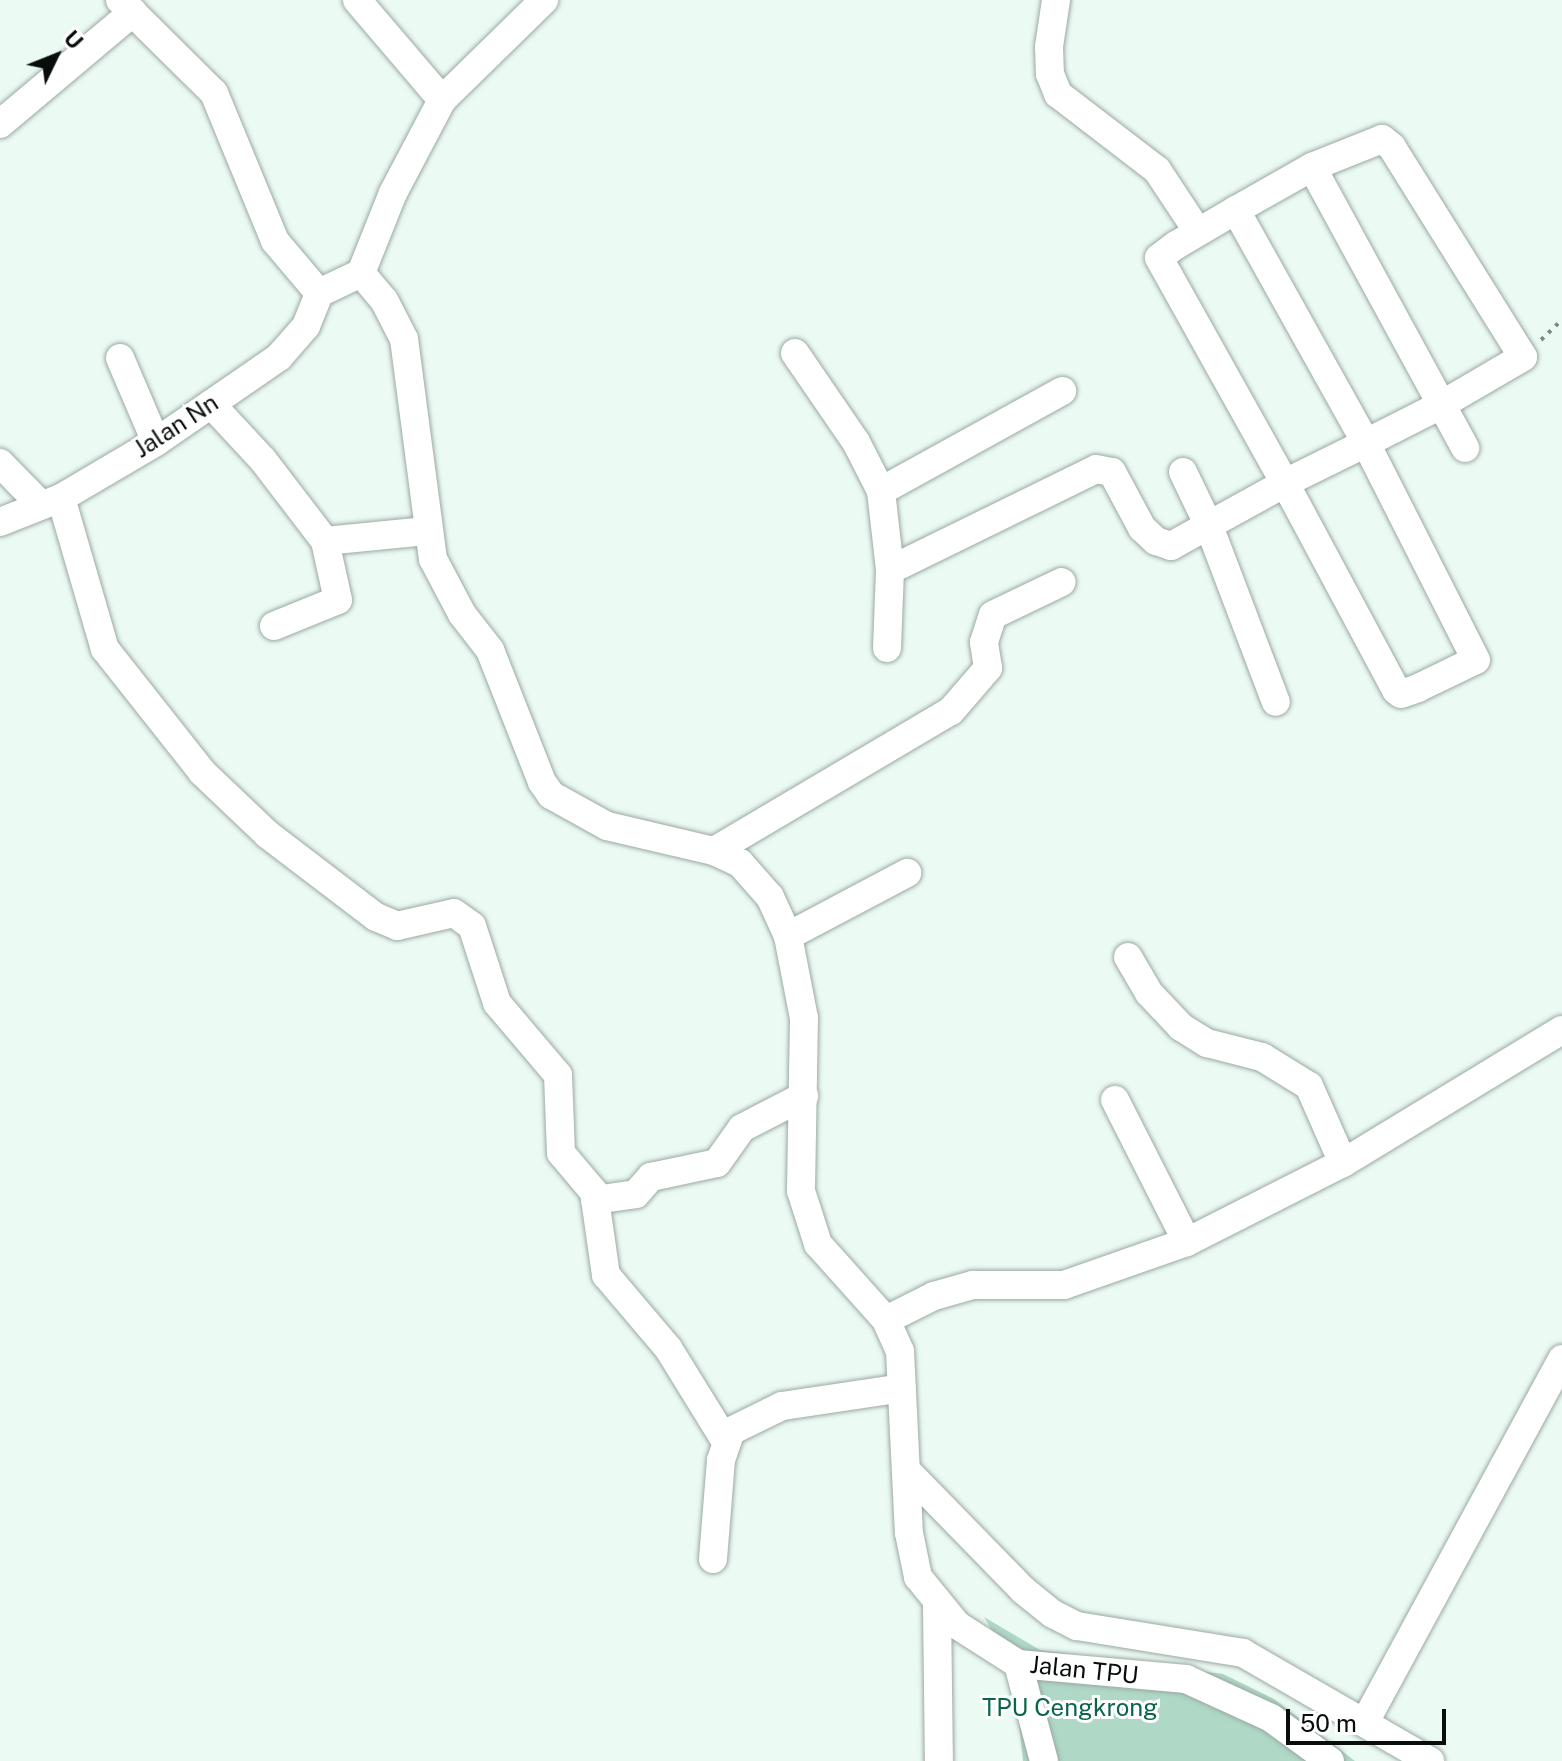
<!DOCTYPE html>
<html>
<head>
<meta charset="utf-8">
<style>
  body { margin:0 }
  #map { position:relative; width:1562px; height:1761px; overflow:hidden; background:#ebfaf3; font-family:"Public Sans",sans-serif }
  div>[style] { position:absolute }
  .green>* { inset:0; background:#afd8c6 }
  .path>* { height:4px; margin-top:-2px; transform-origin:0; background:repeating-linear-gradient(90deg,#808a85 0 4px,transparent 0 10px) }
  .roads { filter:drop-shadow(0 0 2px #9ba9a2) drop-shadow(0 0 2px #9ba9a2) }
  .minor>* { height:28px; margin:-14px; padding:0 14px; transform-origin:14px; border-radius:14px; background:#fff }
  span { translate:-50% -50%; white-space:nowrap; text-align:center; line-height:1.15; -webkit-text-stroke:6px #fff; paint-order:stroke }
  .street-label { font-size:24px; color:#090e0c }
  .park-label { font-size:24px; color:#0b654a }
  .north { position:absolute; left:16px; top:16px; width:80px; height:80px; -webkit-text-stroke:6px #fff; paint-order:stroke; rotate:47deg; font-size:22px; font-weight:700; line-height:32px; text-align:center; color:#090e0c }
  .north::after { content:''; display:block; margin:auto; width:28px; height:36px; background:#090e0c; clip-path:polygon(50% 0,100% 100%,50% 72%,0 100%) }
  .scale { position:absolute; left:1286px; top:1709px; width:160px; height:36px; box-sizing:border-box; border:4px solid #090e0c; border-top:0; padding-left:10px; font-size:24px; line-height:28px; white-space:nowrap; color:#090e0c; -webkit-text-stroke:6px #fff; paint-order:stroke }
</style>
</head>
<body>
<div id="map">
  <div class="green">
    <div style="clip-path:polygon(984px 1617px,1040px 1650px,1223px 1674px,1274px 1699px,1355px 1761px,1023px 1761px,1013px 1667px)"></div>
  </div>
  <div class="path">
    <div style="left:1541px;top:340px;width:29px;rotate:-44deg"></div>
  </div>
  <div class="roads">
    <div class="minor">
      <div style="left:120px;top:0;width:132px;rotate:44.7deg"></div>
      <div style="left:214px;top:93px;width:160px;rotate:67.6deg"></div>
      <div style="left:275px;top:241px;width:68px;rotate:49.8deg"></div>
      <div style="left:357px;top:0;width:131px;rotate:49.6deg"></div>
      <div style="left:1056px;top:0;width:48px;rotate:98.5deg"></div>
      <div style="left:1049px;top:47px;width:27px;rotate:88deg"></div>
      <div style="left:1050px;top:74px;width:22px;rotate:68deg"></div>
      <div style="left:1058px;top:94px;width:125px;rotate:37.5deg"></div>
      <div style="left:1157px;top:170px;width:74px;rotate:56.5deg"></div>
      <div style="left:0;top:124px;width:174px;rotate:-40.1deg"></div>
      <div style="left:1312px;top:167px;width:320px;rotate:61.4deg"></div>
      <div style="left:361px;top:273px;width:35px;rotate:50deg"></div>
      <div style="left:384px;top:300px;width:44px;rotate:62.9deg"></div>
      <div style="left:404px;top:339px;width:222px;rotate:82.5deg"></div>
      <div style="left:433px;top:559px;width:62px;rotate:62.2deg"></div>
      <div style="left:462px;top:614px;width:46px;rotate:52.1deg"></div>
      <div style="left:490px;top:650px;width:142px;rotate:68.5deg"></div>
      <div style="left:542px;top:782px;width:16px;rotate:55deg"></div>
      <div style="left:551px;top:795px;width:64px;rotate:29deg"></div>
      <div style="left:607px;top:826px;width:110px;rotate:13.2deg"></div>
      <div style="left:714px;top:851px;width:29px;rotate:25deg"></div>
      <div style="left:740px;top:863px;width:45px;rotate:48.6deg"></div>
      <div style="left:770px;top:897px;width:43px;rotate:65.2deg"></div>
      <div style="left:788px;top:936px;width:84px;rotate:79deg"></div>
      <div style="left:804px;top:1018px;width:173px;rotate:91deg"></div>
      <div style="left:801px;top:1191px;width:56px;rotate:72.2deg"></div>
      <div style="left:818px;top:1244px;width:102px;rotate:48.2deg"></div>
      <div style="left:886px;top:1320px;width:34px;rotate:66deg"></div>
      <div style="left:900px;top:1351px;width:182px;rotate:87.2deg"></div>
      <div style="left:909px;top:1533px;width:45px;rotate:78.4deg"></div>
      <div style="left:918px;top:1577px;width:62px;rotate:50.9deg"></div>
      <div style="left:957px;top:1625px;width:72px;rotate:32.6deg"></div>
      <div style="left:1018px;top:1664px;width:169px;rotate:5.1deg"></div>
      <div style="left:1186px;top:1679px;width:94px;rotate:24.6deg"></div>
      <div style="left:1271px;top:1718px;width:73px;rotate:36.1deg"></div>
      <div style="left:319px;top:293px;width:47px;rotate:-25.5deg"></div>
      <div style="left:361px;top:273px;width:86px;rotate:-68.2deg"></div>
      <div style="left:393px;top:193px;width:105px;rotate:-62.2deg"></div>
      <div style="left:442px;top:100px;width:143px;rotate:-44.4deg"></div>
      <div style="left:795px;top:353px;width:108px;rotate:55.6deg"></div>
      <div style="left:856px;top:442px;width:55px;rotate:63deg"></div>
      <div style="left:881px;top:491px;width:80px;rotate:83.5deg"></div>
      <div style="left:890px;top:570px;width:78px;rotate:92.2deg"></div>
      <div style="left:120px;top:358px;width:91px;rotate:66.8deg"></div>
      <div style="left:211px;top:404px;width:76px;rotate:47.1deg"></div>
      <div style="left:263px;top:460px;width:102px;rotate:52.6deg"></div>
      <div style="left:325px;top:541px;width:102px;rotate:-5.6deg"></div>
      <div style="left:0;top:463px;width:57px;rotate:45.7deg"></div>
      <div style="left:1183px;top:472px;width:60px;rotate:64.3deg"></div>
      <div style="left:1209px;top:526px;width:188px;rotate:69.2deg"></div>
      <div style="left:881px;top:491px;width:207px;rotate:-28.9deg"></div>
      <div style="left:61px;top:498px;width:157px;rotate:73.8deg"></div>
      <div style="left:105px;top:649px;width:157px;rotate:51.7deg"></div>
      <div style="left:202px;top:772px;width:90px;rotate:43.6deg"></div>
      <div style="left:267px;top:834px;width:137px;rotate:37.3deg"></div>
      <div style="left:376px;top:917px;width:23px;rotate:23deg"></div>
      <div style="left:397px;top:926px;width:58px;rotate:-12.8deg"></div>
      <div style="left:454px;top:913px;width:22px;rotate:36deg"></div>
      <div style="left:472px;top:926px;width:81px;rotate:72deg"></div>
      <div style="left:497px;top:1003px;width:94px;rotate:49.7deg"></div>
      <div style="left:558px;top:1075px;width:78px;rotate:87.8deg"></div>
      <div style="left:561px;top:1153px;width:51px;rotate:49.8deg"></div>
      <div style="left:594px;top:1192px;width:84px;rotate:81.8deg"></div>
      <div style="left:606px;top:1275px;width:96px;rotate:49.7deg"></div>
      <div style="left:668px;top:1348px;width:110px;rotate:58.3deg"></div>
      <div style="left:0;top:522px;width:66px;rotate:-21.5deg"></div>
      <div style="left:61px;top:498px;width:110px;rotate:-30.5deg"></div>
      <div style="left:156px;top:442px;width:150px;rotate:-34.6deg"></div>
      <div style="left:279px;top:357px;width:41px;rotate:-48.9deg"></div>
      <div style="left:306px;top:326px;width:35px;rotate:-68deg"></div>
      <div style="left:890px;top:570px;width:229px;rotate:-26.1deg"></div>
      <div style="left:1096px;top:469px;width:16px;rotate:11deg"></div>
      <div style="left:1112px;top:472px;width:64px;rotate:61.8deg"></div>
      <div style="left:1142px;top:528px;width:19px;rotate:43deg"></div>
      <div style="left:1156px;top:541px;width:16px;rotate:18deg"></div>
      <div style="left:1171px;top:546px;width:130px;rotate:-28.9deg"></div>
      <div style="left:1285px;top:483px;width:90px;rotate:-26.3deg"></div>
      <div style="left:1366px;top:443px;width:84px;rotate:-26.9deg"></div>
      <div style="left:1441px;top:405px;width:95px;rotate:-30.3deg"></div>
      <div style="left:1523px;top:357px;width:248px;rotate:-122deg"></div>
      <div style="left:1392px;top:147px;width:13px;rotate:-141deg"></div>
      <div style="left:1382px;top:139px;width:75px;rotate:158.2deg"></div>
      <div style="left:1312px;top:167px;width:87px;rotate:150.5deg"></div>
      <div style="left:1236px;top:210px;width:69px;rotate:149.7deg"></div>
      <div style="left:1176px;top:245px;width:21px;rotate:143deg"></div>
      <div style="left:1159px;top:258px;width:258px;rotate:60.8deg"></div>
      <div style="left:1285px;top:483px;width:235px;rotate:61.8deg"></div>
      <div style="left:1396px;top:690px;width:6px;rotate:39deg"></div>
      <div style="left:1401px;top:694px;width:18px;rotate:-19deg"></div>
      <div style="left:1418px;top:688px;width:64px;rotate:-25.8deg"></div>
      <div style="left:1476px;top:660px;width:243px;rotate:-116.9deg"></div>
      <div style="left:1366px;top:443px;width:267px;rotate:-119.2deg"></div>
      <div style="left:274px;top:626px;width:69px;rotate:-22.1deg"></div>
      <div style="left:338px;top:600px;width:60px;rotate:-102.4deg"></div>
      <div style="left:714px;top:851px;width:275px;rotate:-30.6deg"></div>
      <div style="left:951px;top:711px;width:57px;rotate:-49.3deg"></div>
      <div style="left:988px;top:668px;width:26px;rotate:-99deg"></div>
      <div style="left:984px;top:642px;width:28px;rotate:-72deg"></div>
      <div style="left:993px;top:615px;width:76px;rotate:-25.6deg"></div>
      <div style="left:788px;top:936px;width:135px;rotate:-27.9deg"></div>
      <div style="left:1128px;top:957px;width:42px;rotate:59.7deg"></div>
      <div style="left:1149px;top:993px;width:47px;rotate:46.7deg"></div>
      <div style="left:1181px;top:1027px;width:31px;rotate:32deg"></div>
      <div style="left:1207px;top:1043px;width:57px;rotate:14.3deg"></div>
      <div style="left:1262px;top:1057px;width:55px;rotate:31.7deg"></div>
      <div style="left:1309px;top:1086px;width:84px;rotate:66.2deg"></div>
      <div style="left:1115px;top:1100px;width:159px;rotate:63.1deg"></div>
      <div style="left:595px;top:1200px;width:41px;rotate:-8.3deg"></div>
      <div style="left:636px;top:1194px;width:23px;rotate:-49deg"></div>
      <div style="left:651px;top:1177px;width:67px;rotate:-12deg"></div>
      <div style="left:717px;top:1163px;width:43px;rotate:-54.5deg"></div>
      <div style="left:742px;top:1128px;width:70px;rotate:-27.3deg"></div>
      <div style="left:886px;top:1320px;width:54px;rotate:-26.6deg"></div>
      <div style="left:934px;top:1296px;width:41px;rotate:-15.8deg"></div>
      <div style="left:973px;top:1285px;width:91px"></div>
      <div style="left:1064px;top:1285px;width:130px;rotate:-19.3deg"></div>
      <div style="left:1187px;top:1242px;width:175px;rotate:-26.9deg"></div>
      <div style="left:1343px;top:1163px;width:256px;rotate:-31.3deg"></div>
      <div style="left:906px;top:1470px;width:168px;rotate:45.7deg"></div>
      <div style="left:1023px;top:1590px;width:38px;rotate:39deg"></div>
      <div style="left:1053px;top:1614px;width:27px;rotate:27deg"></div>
      <div style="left:1077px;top:1626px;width:168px;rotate:9.2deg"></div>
      <div style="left:1243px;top:1653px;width:216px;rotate:30deg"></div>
      <div style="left:713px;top:1559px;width:99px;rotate:-85.4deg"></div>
      <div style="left:721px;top:1460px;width:31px;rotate:-71deg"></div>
      <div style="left:731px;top:1431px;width:57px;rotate:-26.1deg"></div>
      <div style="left:782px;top:1406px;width:121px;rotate:-8.5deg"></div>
      <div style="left:937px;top:1606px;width:155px;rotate:89.3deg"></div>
      <div style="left:1018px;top:1664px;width:100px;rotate:75deg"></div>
      <div style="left:1365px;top:1722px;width:413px;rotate:-61.5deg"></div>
    </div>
  </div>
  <div class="street-label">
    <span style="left:176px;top:426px;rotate:-33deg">Jalan Nn</span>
    <span style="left:1084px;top:1670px;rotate:6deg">Jalan TPU</span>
  </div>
  <div class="park-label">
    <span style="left:1070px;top:1708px">TPU Cengkrong</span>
  </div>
  <div class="north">U</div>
  <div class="scale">50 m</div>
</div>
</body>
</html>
